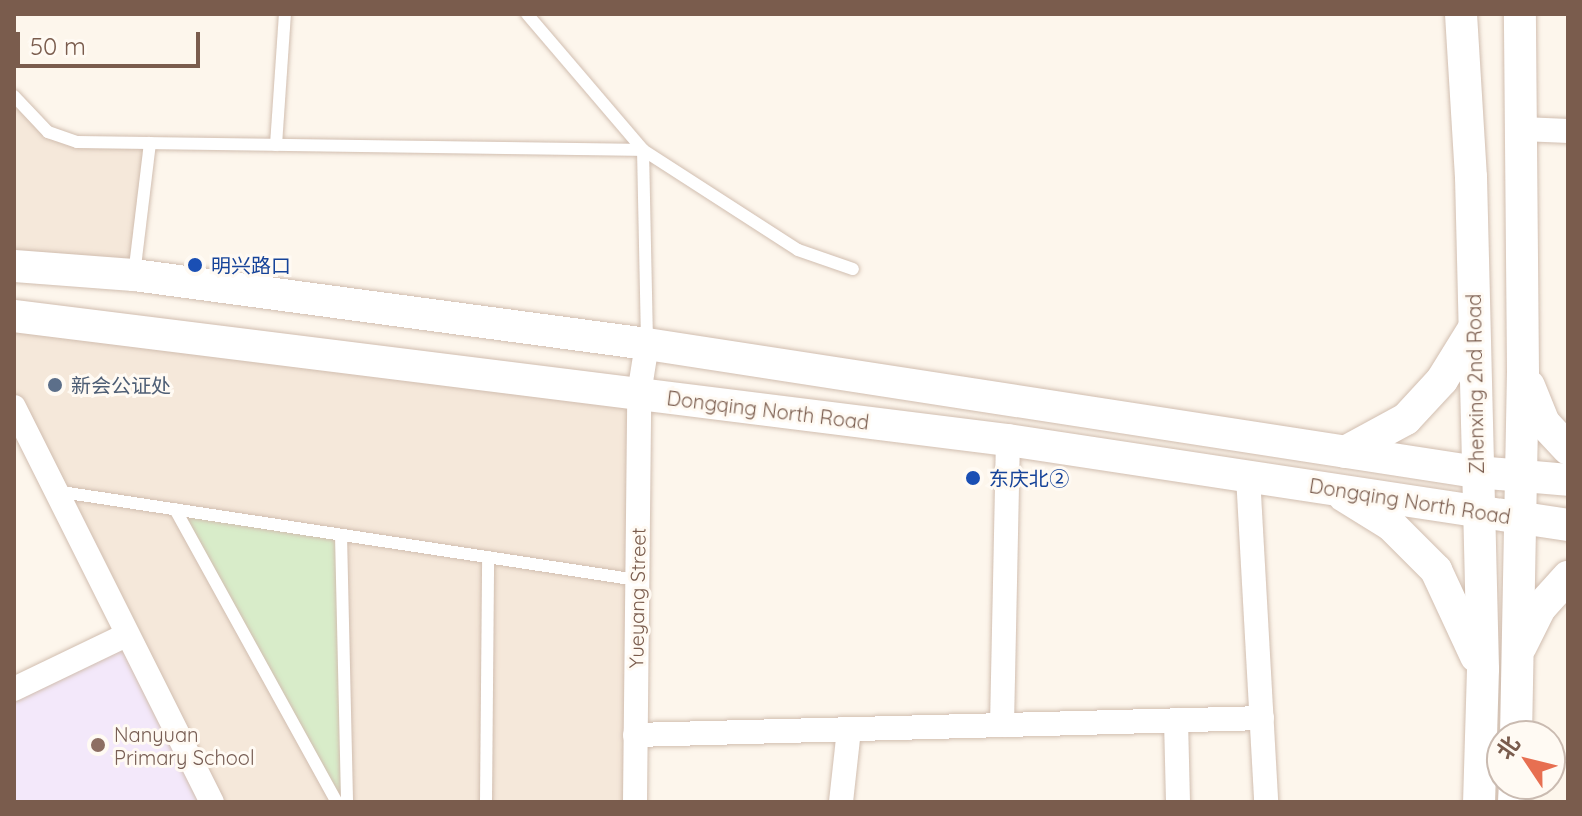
<!DOCTYPE html>
<html>
<head>
<meta charset="utf-8">
<style>
  body { margin:0 }
  #map { position:relative; width:1582px; height:816px; overflow:hidden; background:#fdf6ec; font-family:Quicksand,"Noto Sans SC",sans-serif }
  div>[style] { position:absolute }
  .residential>* { inset:0; background:#f5e8da }
  .education>* { inset:0; background:#f3e8fa }
  .green>* { inset:0; background:#d8ecc9 }
  .roads { filter:drop-shadow(0 0 2px #d1beb0) drop-shadow(0 0 2px #d1beb0) }
  .service>* { height:12px; margin:-6px; padding:0 6px; transform-origin:6px; border-radius:6px; background:#fff }
  .minor>* { height:24px; margin:-12px; padding:0 12px; transform-origin:12px; border-radius:12px; background:#fff }
  .tertiary>* { height:32px; margin:-16px; padding:0 16px; transform-origin:16px; border-radius:16px; background:#fff }
  .dots>* { width:22px; height:22px; translate:-50% -50%; box-sizing:border-box; border:4px solid #fffaf3; border-radius:50% }
  span { translate:-50% -50%; white-space:nowrap; text-align:center; line-height:1.15; -webkit-text-stroke:6px #fffaf3; paint-order:stroke }
  .transit-label { font-size:20px; color:#164399 }
  .left { translate:0 -50%; text-align:left }
  .street-label { font-size:20px; color:#7a5c4d }
  .service-label { font-size:20px; color:#4e5e75 }
  .education-label { font-size:20px; color:#785e54 }
  .frame { position:absolute; inset:0; border:16px solid #7a5c4d; pointer-events:none }
  .north { position:absolute; left:1486px; top:720px; width:80px; height:80px; box-sizing:border-box; background:#fffaf3; border:2px solid #cabbb1; border-radius:50%; rotate:305deg; font-size:22px; font-weight:700; line-height:32px; text-align:center; color:#7a5c4d }
  .north::after { content:''; display:block; margin:auto; width:28px; height:36px; background:#e76f51; clip-path:polygon(50% 0,100% 100%,50% 72%,0 100%) }
  .scale { position:absolute; left:16px; top:32px; width:184px; height:36px; box-sizing:border-box; border:4px solid #7a5c4d; border-top:0; padding-left:10px; font-size:24px; line-height:28px; white-space:nowrap; color:#7a5c4d; -webkit-text-stroke:6px #fffaf3; paint-order:stroke }
</style>
</head>
<body>
<div id="map">
  <div class="residential">
    <div style="clip-path:polygon(14px 96px,25px 113px,77px 142px,150px 143px,134px 275px,14px 260px)"></div>
    <div style="clip-path:polygon(14px 316px,639px 394px,635px 802px,214px 802px,14px 405px)"></div>
  </div>
  <div class="education">
    <div style="clip-path:polygon(126px 635px,212px 802px,14px 802px,14px 689px)"></div>
  </div>
  <div class="green">
    <div style="clip-path:polygon(175px 509px,341px 535px,347px 802px,337px 802px)"></div>
  </div>
  <div class="roads">
    <div class="service">
      <div style="left:527px;top:14px;width:179px;rotate:49.5deg"></div>
      <div style="left:643px;top:150px;width:184px;rotate:32.8deg"></div>
      <div style="left:798px;top:250px;width:58px;rotate:19.1deg"></div>
      <div style="left:14px;top:96px;width:50px;rotate:46.6deg"></div>
      <div style="left:48px;top:132px;width:31px;rotate:19deg"></div>
      <div style="left:77px;top:142px;width:73px;rotate:0.8deg"></div>
      <div style="left:276px;top:145px;width:131px;rotate:-86.1deg"></div>
      <div style="left:134px;top:275px;width:133px;rotate:-83.1deg"></div>
      <div style="left:150px;top:143px;width:493px;rotate:0.8deg"></div>
      <div style="left:643px;top:150px;width:194px;rotate:88.8deg"></div>
      <div style="left:55px;top:491px;width:589px;rotate:8.69deg"></div>
      <div style="left:175px;top:509px;width:335px;rotate:61.1deg"></div>
      <div style="left:341px;top:535px;width:267px;rotate:88.7deg"></div>
      <div style="left:486px;top:802px;width:245px;rotate:-89.5deg"></div>
    </div>
    <div class="minor">
      <div style="left:1523px;top:129px;width:45px;rotate:2.5deg"></div>
      <div style="left:14px;top:407px;width:442px;rotate:63.4deg"></div>
      <div style="left:1248px;top:476px;width:326px;rotate:86.8deg"></div>
      <div style="left:14px;top:689px;width:124px;rotate:-25.7deg"></div>
      <div style="left:1176px;top:720px;width:82px;rotate:88.6deg"></div>
      <div style="left:1002px;top:725px;width:285px;rotate:-88.8deg"></div>
      <div style="left:635px;top:735px;width:627px;rotate:-1.55deg"></div>
      <div style="left:635px;top:802px;width:408px;rotate:-89.4deg"></div>
      <div style="left:639px;top:394px;width:51px;rotate:-80.9deg"></div>
      <div style="left:841px;top:802px;width:73px;rotate:-83.7deg"></div>
    </div>
    <div class="tertiary">
      <div style="left:1461px;top:14px;width:163px;rotate:86.5deg"></div>
      <div style="left:1471px;top:177px;width:492px;rotate:88.6deg"></div>
      <div style="left:1483px;top:669px;width:133px;rotate:91.7deg"></div>
      <div style="left:14px;top:266px;width:120px;rotate:4.3deg"></div>
      <div style="left:134px;top:275px;width:518px;rotate:7.66deg"></div>
      <div style="left:647px;top:344px;width:840px;rotate:8.77deg"></div>
      <div style="left:1477px;top:472px;width:91px;rotate:5deg"></div>
      <div style="left:14px;top:316px;width:1002px;rotate:7.11deg"></div>
      <div style="left:1008px;top:440px;width:566px;rotate:8.63deg"></div>
      <div style="left:1529px;top:386px;width:40px;rotate:68deg"></div>
      <div style="left:1544px;top:423px;width:35px;rotate:47deg"></div>
      <div style="left:1345px;top:452px;width:69px;rotate:-28.4deg"></div>
      <div style="left:1406px;top:419px;width:53px;rotate:-47.3deg"></div>
      <div style="left:1442px;top:380px;width:61px;rotate:-58.4deg"></div>
      <div style="left:1344px;top:496px;width:55px;rotate:31.7deg"></div>
      <div style="left:1391px;top:525px;width:64px;rotate:45deg"></div>
      <div style="left:1436px;top:570px;width:95px;rotate:65.1deg"></div>
      <div style="left:1521px;top:646px;width:42px;rotate:-63.4deg"></div>
      <div style="left:1540px;top:608px;width:42px;rotate:-47.9deg"></div>
      <div style="left:1516px;top:736px;width:364px;rotate:-88.9deg"></div>
      <div style="left:1523px;top:372px;width:358px;rotate:-90.5deg"></div>
      <div style="left:1514px;top:802px;width:18px;rotate:-87deg"></div>
    </div>
  </div>
  <div class="dots">
    <div style="left:195px;top:265px;background:#1a4fb4"></div>
    <div style="left:55px;top:385px;background:#5c6f8a"></div>
    <div style="left:973px;top:478px;background:#1a4fb4"></div>
    <div style="left:98px;top:745px;background:#8d6e63"></div>
  </div>
  <div class="transit-label">
    <span class="left" style="left:211px;top:265px">明兴路口</span>
    <span class="left" style="left:989px;top:478px">东庆北②</span>
  </div>
  <div class="street-label">
    <span style="left:1475px;top:384px;rotate:-91deg">Zhenxing 2nd Road</span>
    <span style="left:768px;top:410px;rotate:7deg">Dongqing North Road</span>
    <span style="left:1410px;top:501px;rotate:9deg">Dongqing North Road</span>
    <span style="left:637px;top:598px;rotate:-89deg">Yueyang Street</span>
  </div>
  <div class="service-label">
    <span class="left" style="left:71px;top:385px">新会公证处</span>
  </div>
  <div class="education-label">
    <span class="left" style="left:114px;top:746px">Nanyuan<br>Primary School</span>
  </div>
  <div class="frame"></div>
  <div class="north">北</div>
  <div class="scale">50 m</div>
</div>
</body>
</html>
